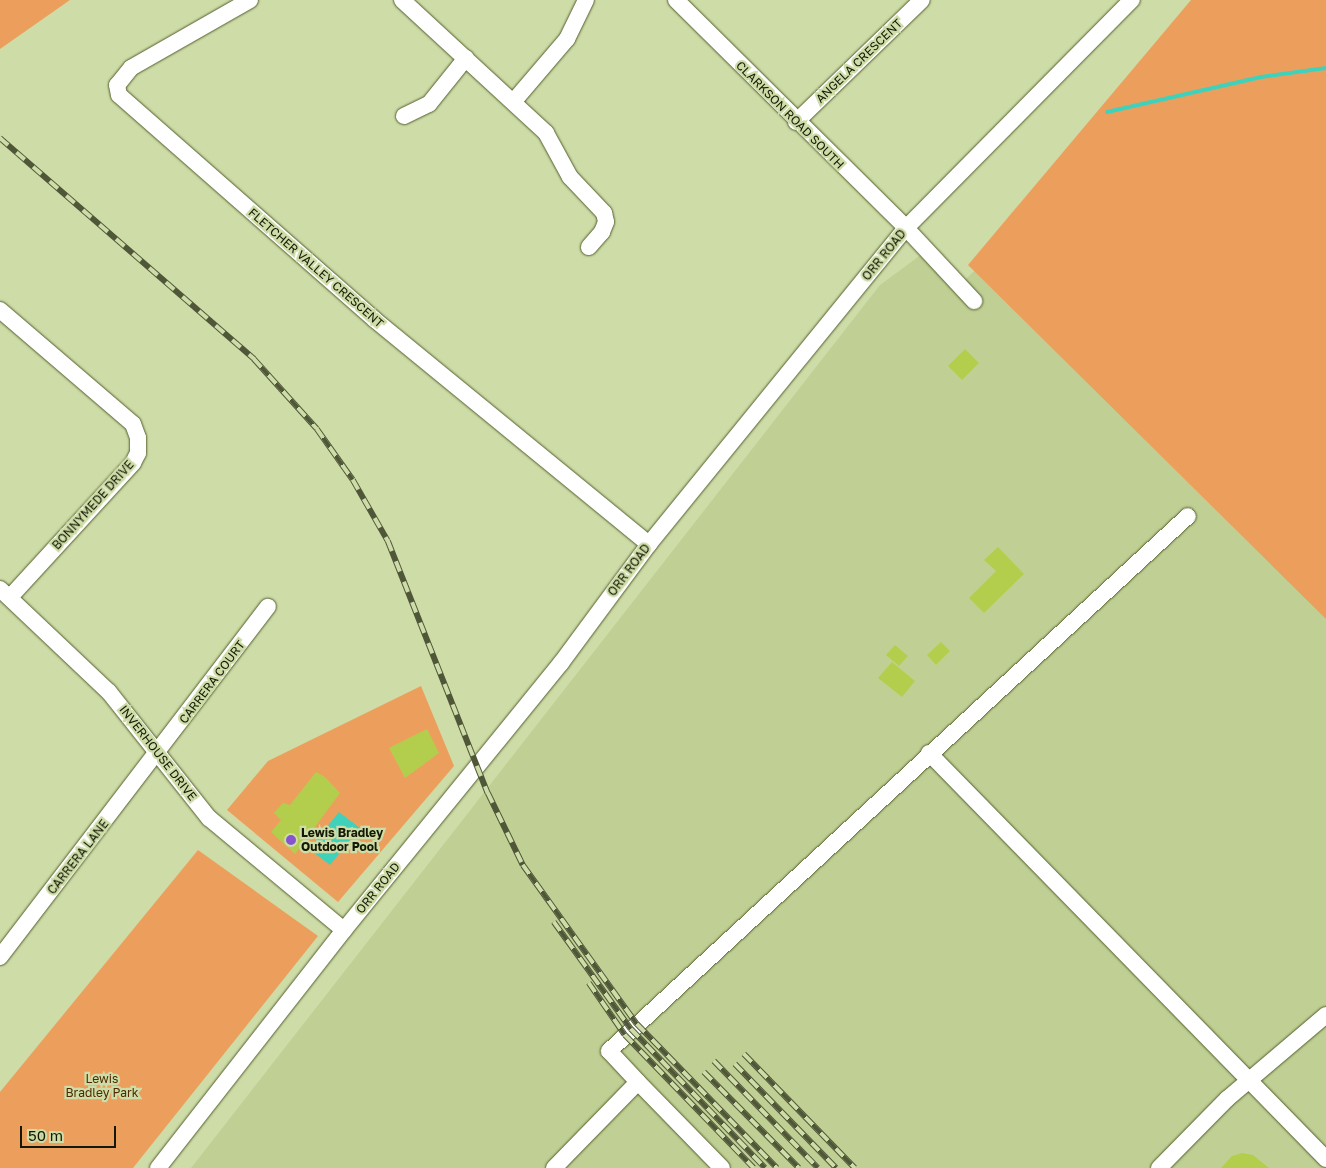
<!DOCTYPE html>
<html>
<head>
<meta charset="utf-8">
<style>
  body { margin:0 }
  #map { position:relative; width:1326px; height:1168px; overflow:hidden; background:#cedca7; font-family:"Golos Text",sans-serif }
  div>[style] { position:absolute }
  .built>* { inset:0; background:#c0d094 }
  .green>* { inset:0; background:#ec9f5d }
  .water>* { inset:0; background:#40d1bb }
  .stream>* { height:4px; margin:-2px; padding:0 2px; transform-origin:2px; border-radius:2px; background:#40d1bb }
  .building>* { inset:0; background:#b3ce4d }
  .roads { filter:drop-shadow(0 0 1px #535e2e) drop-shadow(0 0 1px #535e2e) }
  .minor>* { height:16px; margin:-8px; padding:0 8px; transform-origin:8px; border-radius:8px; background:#fff }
  .rail>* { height:5.5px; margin-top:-2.75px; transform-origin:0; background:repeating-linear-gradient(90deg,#cedca7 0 11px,#4f5738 0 22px); box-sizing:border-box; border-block:1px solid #4f5738 }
  .dots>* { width:14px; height:14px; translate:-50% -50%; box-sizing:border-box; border:2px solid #cedca7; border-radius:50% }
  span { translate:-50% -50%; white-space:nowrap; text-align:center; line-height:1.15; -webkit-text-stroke:4.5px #cedca7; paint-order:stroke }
  .street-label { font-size:12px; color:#141905 }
  .poi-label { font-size:12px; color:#141905; font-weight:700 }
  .left { translate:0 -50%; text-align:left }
  .park-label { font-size:12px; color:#4f2901 }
  .scale { position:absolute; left:20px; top:1126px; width:96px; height:22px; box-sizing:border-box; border:2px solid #141905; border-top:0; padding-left:6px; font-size:15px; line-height:18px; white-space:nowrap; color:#141905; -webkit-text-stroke:4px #cedca7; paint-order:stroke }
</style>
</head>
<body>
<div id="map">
  <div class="built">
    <div style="clip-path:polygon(1326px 70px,1326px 1168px,191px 1168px,880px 285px,922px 254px,954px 291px,1068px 177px)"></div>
  </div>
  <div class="green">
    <div style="clip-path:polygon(0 0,70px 0,0 49px)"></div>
    <div style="clip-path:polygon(1191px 0,1326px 0,1326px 619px,968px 265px)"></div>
    <div style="clip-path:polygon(421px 686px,454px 766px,338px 902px,227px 810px,268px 761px)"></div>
    <div style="clip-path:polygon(198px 850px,318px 936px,133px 1168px,0 1168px,0 1092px)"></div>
  </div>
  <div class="water">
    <div style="clip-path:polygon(339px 812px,360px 828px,330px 865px,309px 849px)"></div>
  </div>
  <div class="stream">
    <div style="left:1107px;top:112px;width:158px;rotate:-12.8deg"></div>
    <div style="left:1261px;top:77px;width:66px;rotate:-7.9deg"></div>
  </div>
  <div class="building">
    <div style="clip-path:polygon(965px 349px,979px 363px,962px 380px,948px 366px)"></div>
    <div style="clip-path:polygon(998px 547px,1024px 574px,984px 613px,969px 598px,996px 571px,984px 560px)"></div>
    <div style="clip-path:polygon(941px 642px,950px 651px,936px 665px,927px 655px)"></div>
    <div style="clip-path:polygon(895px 645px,908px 656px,899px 666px,886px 655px)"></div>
    <div style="clip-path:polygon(892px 662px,915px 681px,902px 697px,878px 678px)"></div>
    <div style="clip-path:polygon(427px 729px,439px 753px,405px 778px,389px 748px)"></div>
    <div style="clip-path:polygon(316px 772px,325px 777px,340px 793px,295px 854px,271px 832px,281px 820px,274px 813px,283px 803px,290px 805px)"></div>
    <div style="clip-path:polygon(1242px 1153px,1253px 1155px,1269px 1168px,1221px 1168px,1232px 1156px)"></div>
  </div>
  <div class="roads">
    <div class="minor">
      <div style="left:250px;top:0;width:137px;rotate:150.3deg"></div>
      <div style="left:131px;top:68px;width:22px;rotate:129deg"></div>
      <div style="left:117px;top:85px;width:10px;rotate:79deg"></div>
      <div style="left:119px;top:95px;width:341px;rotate:41.3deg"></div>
      <div style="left:375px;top:320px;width:354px;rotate:39.3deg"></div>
      <div style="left:402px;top:0;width:196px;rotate:42.7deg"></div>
      <div style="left:546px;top:133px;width:50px;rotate:61.4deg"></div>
      <div style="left:570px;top:177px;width:50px;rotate:46.6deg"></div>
      <div style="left:604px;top:213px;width:9px;rotate:77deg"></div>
      <div style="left:606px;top:222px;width:11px;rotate:112deg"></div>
      <div style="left:602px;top:232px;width:20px;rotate:131deg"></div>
      <div style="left:676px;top:0;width:324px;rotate:44.7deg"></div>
      <div style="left:906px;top:228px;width:100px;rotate:47deg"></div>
      <div style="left:514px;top:101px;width:82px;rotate:-49.5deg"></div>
      <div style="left:567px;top:39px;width:43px;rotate:-64deg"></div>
      <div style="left:404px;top:116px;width:28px;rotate:-26deg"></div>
      <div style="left:429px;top:104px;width:59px;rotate:-51.2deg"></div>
      <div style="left:796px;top:122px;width:175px;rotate:-44.1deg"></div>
      <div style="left:0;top:310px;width:175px;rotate:40.6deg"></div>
      <div style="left:133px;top:424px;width:15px;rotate:70deg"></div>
      <div style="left:138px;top:438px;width:15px;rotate:90deg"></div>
      <div style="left:138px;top:453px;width:11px;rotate:117deg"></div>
      <div style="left:133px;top:463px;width:182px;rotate:132.5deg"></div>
      <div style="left:0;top:589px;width:150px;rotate:43.4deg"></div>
      <div style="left:109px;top:692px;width:161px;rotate:51.6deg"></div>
      <div style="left:209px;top:818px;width:175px;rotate:39.7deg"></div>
      <div style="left:929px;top:753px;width:568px;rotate:45.64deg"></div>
      <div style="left:0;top:957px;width:441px;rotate:-52.6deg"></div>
      <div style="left:638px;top:1082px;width:42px;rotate:-133.1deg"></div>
      <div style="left:609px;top:1051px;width:788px;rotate:-42.74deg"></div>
      <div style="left:158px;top:1168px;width:302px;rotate:-52deg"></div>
      <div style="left:344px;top:930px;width:344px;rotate:-50.9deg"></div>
      <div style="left:561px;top:663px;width:148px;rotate:-53.5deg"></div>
      <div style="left:649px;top:544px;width:407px;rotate:-50.9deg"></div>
      <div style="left:906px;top:228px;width:321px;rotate:-45.3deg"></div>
      <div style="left:554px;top:1168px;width:120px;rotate:-45.7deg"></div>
      <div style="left:638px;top:1082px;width:120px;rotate:45.7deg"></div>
      <div style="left:1159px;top:1168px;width:97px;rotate:-45.4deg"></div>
      <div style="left:1227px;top:1099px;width:130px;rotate:-40.3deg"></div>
    </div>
  </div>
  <div class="rail">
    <div style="left:0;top:138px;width:337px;rotate:41deg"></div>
    <div style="left:254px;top:359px;width:94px;rotate:48deg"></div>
    <div style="left:317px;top:429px;width:62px;rotate:54.8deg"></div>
    <div style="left:353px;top:480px;width:70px;rotate:60.2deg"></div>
    <div style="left:388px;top:541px;width:271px;rotate:68.4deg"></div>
    <div style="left:488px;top:793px;width:80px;rotate:64.1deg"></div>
    <div style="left:523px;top:865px;width:196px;rotate:54.4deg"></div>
    <div style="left:637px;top:1024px;width:201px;rotate:45.8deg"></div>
    <div style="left:554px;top:922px;width:132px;rotate:54.3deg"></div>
    <div style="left:631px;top:1029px;width:193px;rotate:46deg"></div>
    <div style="left:589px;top:983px;width:63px;rotate:55.3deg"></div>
    <div style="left:625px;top:1035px;width:185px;rotate:45.9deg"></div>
    <div style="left:744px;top:1054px;width:159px;rotate:45.8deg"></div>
    <div style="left:714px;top:1061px;width:149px;rotate:45.8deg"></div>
    <div style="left:735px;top:1064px;width:145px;rotate:45.8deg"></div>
    <div style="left:704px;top:1072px;width:135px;rotate:45.3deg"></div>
  </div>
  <div class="dots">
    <div style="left:291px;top:840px;background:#8754cd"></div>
  </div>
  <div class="street-label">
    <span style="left:859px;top:61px;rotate:-44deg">ANGELA CRESCENT</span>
    <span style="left:790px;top:115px;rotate:45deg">CLARKSON ROAD SOUTH</span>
    <span style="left:884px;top:255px;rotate:-51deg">ORR ROAD</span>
    <span style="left:316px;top:268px;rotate:41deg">FLETCHER VALLEY CRESCENT</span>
    <span style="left:93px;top:505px;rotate:-48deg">BONNYMEDE DRIVE</span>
    <span style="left:629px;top:570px;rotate:-53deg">ORR ROAD</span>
    <span style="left:212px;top:682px;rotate:-53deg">CARRERA COURT</span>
    <span style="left:158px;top:753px;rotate:52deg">INVERHOUSE DRIVE</span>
    <span style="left:78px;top:857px;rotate:-52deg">CARRERA LANE</span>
    <span style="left:378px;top:888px;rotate:-51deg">ORR ROAD</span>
  </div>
  <div class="poi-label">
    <span class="left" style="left:301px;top:840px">Lewis Bradley<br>Outdoor Pool</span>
  </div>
  <div class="park-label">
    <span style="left:102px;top:1086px">Lewis<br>Bradley Park</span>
  </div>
  <div class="scale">50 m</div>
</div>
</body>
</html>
